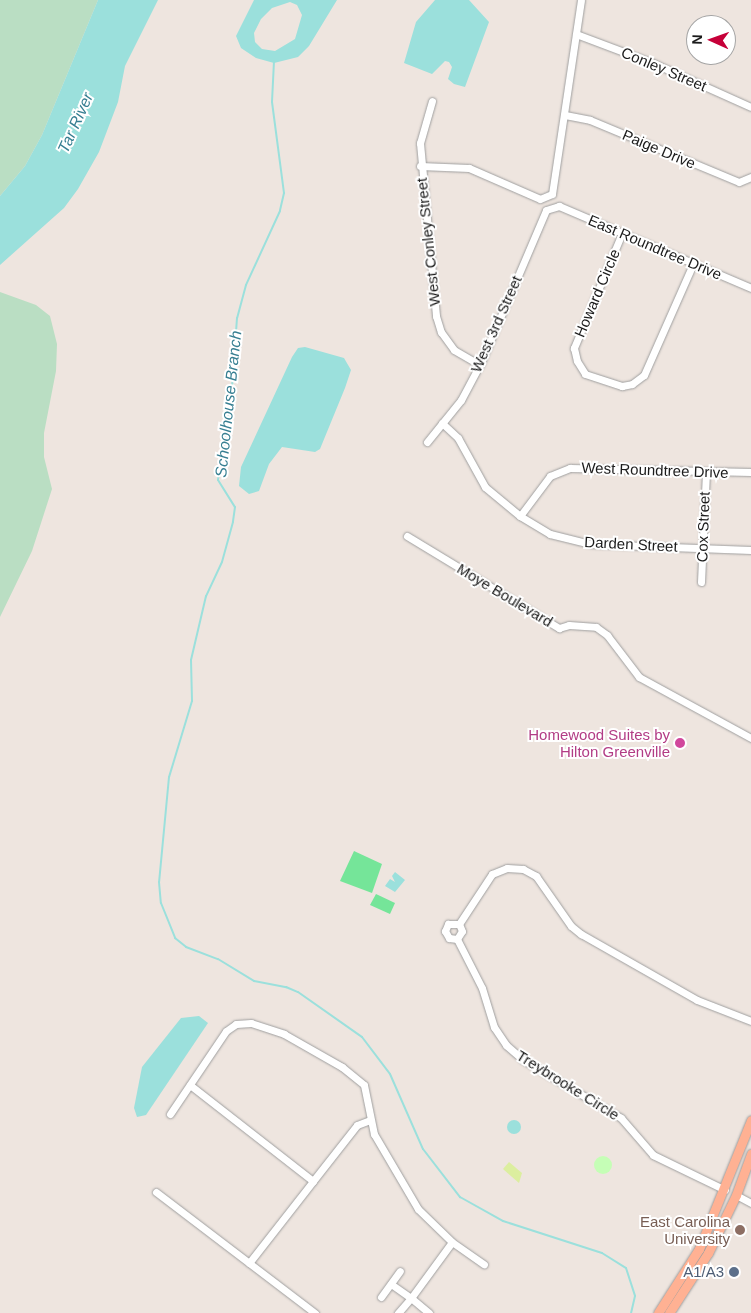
<!DOCTYPE html>
<html>
<head>
<meta charset="utf-8">
<style>
  body { margin:0 }
  #map { position:relative; width:751px; height:1313px; overflow:hidden; background:#eee5df; font-family:Arial,sans-serif }
  div>[style] { position:absolute }
  .grass>* { inset:0; background:#dcee9f }
  .wetland>* { inset:0; background:#badec3 }
  .park>* { inset:0; background:#c5feb6 }
  .round { border-radius:50% }
  .pitch>* { inset:0; background:#75e599 }
  .water>* { inset:0; background:#9be0dc }
  .stream>* { height:2px; margin:-1px; padding:0 1px; transform-origin:1px; border-radius:1px; background:#9be0dc }
  .roads { filter:drop-shadow(0 0 1px #9f9f9f) drop-shadow(0 0 1px #9f9f9f) }
  .minor>* { height:7px; margin:-3.5px; padding:0 3.5px; transform-origin:3.5px; border-radius:3.5px; background:#fff }
  .major>* { height:9px; margin:-4.5px; padding:0 4.5px; transform-origin:4.5px; border-radius:4.5px; background:#ffb193 }
  .dots>* { width:14px; height:14px; translate:-50% -50%; box-sizing:border-box; border:2px solid #fff; border-radius:50% }
  span { translate:-50% -50%; white-space:nowrap; text-align:center; line-height:1.15; -webkit-text-stroke:4px #fff; paint-order:stroke }
  .street-label { font-size:15px; color:#1b1b1b }
  .hotel-label { font-size:15px; color:#b23c85 }
  .right { translate:-100% -50%; text-align:right }
  .education-label { font-size:15px; color:#785e54 }
  .service-label { font-size:15px; color:#4e5e75 }
  .water-label { font-size:16px; color:#377f92; font-style:italic }
  .north { position:absolute; left:686px; top:15px; width:50px; height:50px; box-sizing:border-box; background:#fff; border:1px solid #a4a4a4; border-radius:50%; rotate:272deg; font-size:14px; font-weight:700; line-height:20px; text-align:center; color:#1b1b1b }
  .north::after { content:''; display:block; margin:auto; width:18px; height:22px; background:#c60039; clip-path:polygon(50% 0,100% 100%,50% 72%,0 100%) }
</style>
</head>
<body>
<div id="map">
  <div class="grass">
    <div style="clip-path:polygon(509px 1162px,522px 1173px,519px 1183px,503px 1169px)"></div>
  </div>
  <div class="wetland">
    <div style="clip-path:polygon(0 0,98px 0,42px 135px,25px 166px,0 196px)"></div>
    <div style="clip-path:polygon(0 292px,36px 305px,50px 316px,57px 344px,56px 371px,44px 433px,44px 457px,52px 489px,32px 551px,0 617px)"></div>
  </div>
  <div class="park">
    <div class="round" style="left:594px;top:1156px;width:18px;height:18px"></div>
  </div>
  <div class="pitch">
    <div style="clip-path:polygon(354px 851px,382px 864px,372px 893px,340px 881px)"></div>
    <div style="clip-path:polygon(376px 894px,395px 903px,390px 914px,370px 905px)"></div>
  </div>
  <div class="water">
    <div style="clip-path:polygon(98px 0,158px 0,125px 66px,118px 102px,99px 152px,78px 189px,64px 208px,0 265px,0 196px,25px 166px,42px 135px)"></div>
    <div style="clip-path:polygon(evenodd,254px 0,337px 0,309px 46px,298px 57px,274px 63px,256px 58px,241px 48px,236px 36px,254px 0,290px 2px,297px 5px,302px 15px,295px 39px,275px 51px,262px 49px,255px 42px,254px 33px,261px 19px,272px 8px,290px 2px)"></div>
    <div style="clip-path:polygon(435px 0,469px 0,489px 22px,465px 87px,454px 84px,448px 79px,452px 67px,449px 62px,445px 61px,432px 74px,404px 63px,416px 22px)"></div>
    <div style="clip-path:polygon(305px 347px,344px 358px,351px 370px,345px 388px,320px 449px,315px 452px,282px 447px,269px 464px,259px 491px,249px 494px,239px 486px,241px 467px,292px 357px,298px 348px)"></div>
    <div style="clip-path:polygon(395px 872px,405px 880px,395px 892px,385px 886px,390px 879px,395px 882px,392px 876px)"></div>
    <div style="clip-path:polygon(199px 1016px,208px 1023px,146px 1115px,137px 1117px,134px 1108px,142px 1067px,181px 1018px)"></div>
    <div class="round" style="left:507px;top:1120px;width:14px;height:14px"></div>
  </div>
  <div class="stream">
    <div style="left:274px;top:61px;width:41px;rotate:92.8deg"></div>
    <div style="left:272px;top:102px;width:92px;rotate:82.5deg"></div>
    <div style="left:284px;top:193px;width:18px;rotate:103deg"></div>
    <div style="left:280px;top:211px;width:81px;rotate:114.7deg"></div>
    <div style="left:246px;top:285px;width:34px;rotate:105deg"></div>
    <div style="left:237px;top:318px;width:84px;rotate:94.1deg"></div>
    <div style="left:231px;top:402px;width:79px;rotate:99.5deg"></div>
    <div style="left:218px;top:480px;width:32px;rotate:58deg"></div>
    <div style="left:235px;top:507px;width:15px;rotate:98deg"></div>
    <div style="left:233px;top:522px;width:41px;rotate:105.4deg"></div>
    <div style="left:222px;top:562px;width:38px;rotate:115deg"></div>
    <div style="left:206px;top:596px;width:66px;rotate:103.2deg"></div>
    <div style="left:191px;top:660px;width:41px;rotate:88.6deg"></div>
    <div style="left:192px;top:701px;width:79px;rotate:106.8deg"></div>
    <div style="left:169px;top:777px;width:105px;rotate:95.4deg"></div>
    <div style="left:159px;top:882px;width:21px;rotate:85deg"></div>
    <div style="left:161px;top:903px;width:38px;rotate:68deg"></div>
    <div style="left:175px;top:938px;width:14px;rotate:39deg"></div>
    <div style="left:186px;top:947px;width:34px;rotate:21deg"></div>
    <div style="left:218px;top:959px;width:42px;rotate:31.4deg"></div>
    <div style="left:254px;top:981px;width:33px;rotate:11deg"></div>
    <div style="left:286px;top:987px;width:13px;rotate:23deg"></div>
    <div style="left:298px;top:992px;width:78px;rotate:35.1deg"></div>
    <div style="left:362px;top:1037px;width:46px;rotate:52.9deg"></div>
    <div style="left:390px;top:1074px;width:82px;rotate:66.3deg"></div>
    <div style="left:423px;top:1149px;width:61px;rotate:52.4deg"></div>
    <div style="left:460px;top:1197px;width:49px;rotate:29.2deg"></div>
    <div style="left:503px;top:1221px;width:104px;rotate:17.9deg"></div>
    <div style="left:602px;top:1253px;width:28px;rotate:32deg"></div>
    <div style="left:626px;top:1268px;width:29px;rotate:72deg"></div>
    <div style="left:635px;top:1296px;width:17px;rotate:103deg"></div>
  </div>
  <div class="roads">
    <div class="minor">
      <div style="left:576px;top:34px;width:82px;rotate:20.6deg"></div>
      <div style="left:653px;top:63px;width:107px;rotate:24.2deg"></div>
      <div style="left:432px;top:101px;width:44px;rotate:105.9deg"></div>
      <div style="left:420px;top:143px;width:174px;rotate:84.7deg"></div>
      <div style="left:436px;top:316px;width:17px;rotate:73deg"></div>
      <div style="left:441px;top:332px;width:22px;rotate:54deg"></div>
      <div style="left:454px;top:350px;width:30px;rotate:30deg"></div>
      <div style="left:565px;top:115px;width:25px;rotate:11deg"></div>
      <div style="left:590px;top:120px;width:161px;rotate:22.6deg"></div>
      <div style="left:739px;top:182px;width:13px;rotate:-23deg"></div>
      <div style="left:420px;top:166px;width:49px;rotate:2.3deg"></div>
      <div style="left:469px;top:168px;width:77px;rotate:23.6deg"></div>
      <div style="left:540px;top:199px;width:13px;rotate:-23deg"></div>
      <div style="left:552px;top:194px;width:196px;rotate:-81.5deg"></div>
      <div style="left:622px;top:233px;width:125px;rotate:112.7deg"></div>
      <div style="left:574px;top:348px;width:13px;rotate:77deg"></div>
      <div style="left:577px;top:361px;width:15px;rotate:58deg"></div>
      <div style="left:585px;top:374px;width:39px;rotate:18deg"></div>
      <div style="left:622px;top:386px;width:10px;rotate:-11deg"></div>
      <div style="left:632px;top:384px;width:15px;rotate:-37deg"></div>
      <div style="left:644px;top:375px;width:121px;rotate:-66.2deg"></div>
      <div style="left:442px;top:423px;width:22px;rotate:43deg"></div>
      <div style="left:458px;top:438px;width:56px;rotate:61.1deg"></div>
      <div style="left:485px;top:487px;width:45px;rotate:39.6deg"></div>
      <div style="left:520px;top:516px;width:35px;rotate:31deg"></div>
      <div style="left:550px;top:534px;width:41px;rotate:14deg"></div>
      <div style="left:590px;top:544px;width:161px;rotate:2.1deg"></div>
      <div style="left:427px;top:442px;width:54px;rotate:-51deg"></div>
      <div style="left:461px;top:400px;width:40px;rotate:-62deg"></div>
      <div style="left:480px;top:365px;width:168px;rotate:-66.9deg"></div>
      <div style="left:546px;top:210px;width:14px;rotate:-17deg"></div>
      <div style="left:559px;top:206px;width:209px;rotate:23.1deg"></div>
      <div style="left:520px;top:516px;width:50px;rotate:-53.1deg"></div>
      <div style="left:550px;top:476px;width:22px;rotate:-22deg"></div>
      <div style="left:570px;top:468px;width:181px;rotate:1.3deg"></div>
      <div style="left:407px;top:536px;width:178px;rotate:31.2deg"></div>
      <div style="left:559px;top:628px;width:10px;rotate:-17deg"></div>
      <div style="left:569px;top:625px;width:27px;rotate:4deg"></div>
      <div style="left:596px;top:627px;width:14px;rotate:36deg"></div>
      <div style="left:607px;top:635px;width:53px;rotate:52.7deg"></div>
      <div style="left:639px;top:677px;width:128px;rotate:28.6deg"></div>
      <div style="left:701px;top:582px;width:111px;rotate:-87.4deg"></div>
      <div style="left:459px;top:924px;width:60px;rotate:-56.6deg"></div>
      <div style="left:492px;top:874px;width:16px;rotate:-22deg"></div>
      <div style="left:507px;top:868px;width:16px;rotate:4deg"></div>
      <div style="left:523px;top:869px;width:15px;rotate:28deg"></div>
      <div style="left:536px;top:876px;width:61px;rotate:55deg"></div>
      <div style="left:571px;top:926px;width:13px;rotate:39deg"></div>
      <div style="left:581px;top:934px;width:133px;rotate:29.6deg"></div>
      <div style="left:697px;top:1000px;width:58px;rotate:21.3deg"></div>
      <div style="left:457px;top:939px;width:55px;rotate:63deg"></div>
      <div style="left:482px;top:988px;width:41px;rotate:72.9deg"></div>
      <div style="left:494px;top:1027px;width:22px;rotate:56deg"></div>
      <div style="left:506px;top:1045px;width:23px;rotate:41deg"></div>
      <div style="left:523px;top:1060px;width:114px;rotate:30.6deg"></div>
      <div style="left:621px;top:1118px;width:49px;rotate:49.1deg"></div>
      <div style="left:653px;top:1155px;width:80px;rotate:25.9deg"></div>
      <div style="left:457px;top:939px;width:8px;rotate:-173deg"></div>
      <div style="left:449px;top:938px;width:8px;rotate:-120deg"></div>
      <div style="left:445px;top:931px;width:8px;rotate:-67deg"></div>
      <div style="left:448px;top:924px;width:11px"></div>
      <div style="left:457px;top:939px;width:9px;rotate:-58deg"></div>
      <div style="left:462px;top:931px;width:8px;rotate:-113deg"></div>
      <div style="left:190px;top:1085px;width:156px;rotate:38deg"></div>
      <div style="left:313px;top:1181px;width:71px;rotate:-51.8deg"></div>
      <div style="left:357px;top:1125px;width:14px;rotate:-21deg"></div>
      <div style="left:170px;top:1114px;width:100px;rotate:-56deg"></div>
      <div style="left:226px;top:1031px;width:12px;rotate:-35deg"></div>
      <div style="left:236px;top:1024px;width:15px;rotate:-4deg"></div>
      <div style="left:251px;top:1023px;width:35px;rotate:18deg"></div>
      <div style="left:284px;top:1034px;width:67px;rotate:29.6deg"></div>
      <div style="left:342px;top:1067px;width:28px;rotate:39deg"></div>
      <div style="left:364px;top:1085px;width:50px;rotate:78.5deg"></div>
      <div style="left:374px;top:1134px;width:87px;rotate:59.6deg"></div>
      <div style="left:418px;top:1209px;width:47px;rotate:44.1deg"></div>
      <div style="left:156px;top:1192px;width:200px;rotate:37.3deg"></div>
      <div style="left:736px;top:1195px;width:17px;rotate:28deg"></div>
      <div style="left:249px;top:1263px;width:104px;rotate:-52deg"></div>
      <div style="left:391px;top:1284px;width:24px;rotate:35deg"></div>
      <div style="left:411px;top:1298px;width:20px;rotate:131deg"></div>
      <div style="left:381px;top:1297px;width:32px;rotate:-54deg"></div>
      <div style="left:429px;top:1313px;width:23px;rotate:-140deg"></div>
      <div style="left:411px;top:1298px;width:69px;rotate:-53.8deg"></div>
      <div style="left:452px;top:1242px;width:39px;rotate:35deg"></div>
    </div>
    <div class="major">
      <div style="left:658px;top:1313px;width:76px;rotate:-57.4deg"></div>
      <div style="left:699px;top:1249px;width:139px;rotate:-68deg"></div>
      <div style="left:669px;top:1313px;width:72px;rotate:-57deg"></div>
      <div style="left:708px;top:1253px;width:64px;rotate:-64.2deg"></div>
      <div style="left:736px;top:1195px;width:44px;rotate:-69.9deg"></div>
    </div>
  </div>
  <div class="dots">
    <div style="left:680px;top:743px;background:#d1479c"></div>
    <div style="left:740px;top:1230px;background:#8d6e63"></div>
    <div style="left:734px;top:1272px;background:#5c6f8a"></div>
  </div>
  <div class="street-label">
    <span style="left:664px;top:69px;rotate:23deg">Conley Street</span>
    <span style="left:659px;top:149px;rotate:23deg">Paige Drive</span>
    <span style="left:428px;top:242px;rotate:-96deg">West Conley Street</span>
    <span style="left:655px;top:247px;rotate:23deg">East Roundtree Drive</span>
    <span style="left:597px;top:293px;rotate:-67deg">Howard Circle</span>
    <span style="left:496px;top:324px;rotate:-66deg">West 3rd Street</span>
    <span style="left:655px;top:470px;rotate:2deg">West Roundtree Drive</span>
    <span style="left:703px;top:527px;rotate:-88deg">Cox Street</span>
    <span style="left:631px;top:544px;rotate:3deg">Darden Street</span>
    <span style="left:505px;top:595px;rotate:31deg">Moye Boulevard</span>
    <span style="left:568px;top:1085px;rotate:32deg">Treybrooke Circle</span>
  </div>
  <div class="hotel-label">
    <span class="right" style="left:670px;top:743px">Homewood Suites by<br>Hilton Greenville</span>
  </div>
  <div class="education-label">
    <span class="right" style="left:730px;top:1230px">East Carolina<br>University</span>
  </div>
  <div class="service-label">
    <span class="right" style="left:724px;top:1272px">A1/A3</span>
  </div>
  <div class="water-label">
    <span style="left:76px;top:123px;rotate:-66deg">Tar River</span>
    <span style="left:229px;top:404px;rotate:-84deg">Schoolhouse Branch</span>
  </div>
  <div class="north">N</div>
</div>
</body>
</html>
